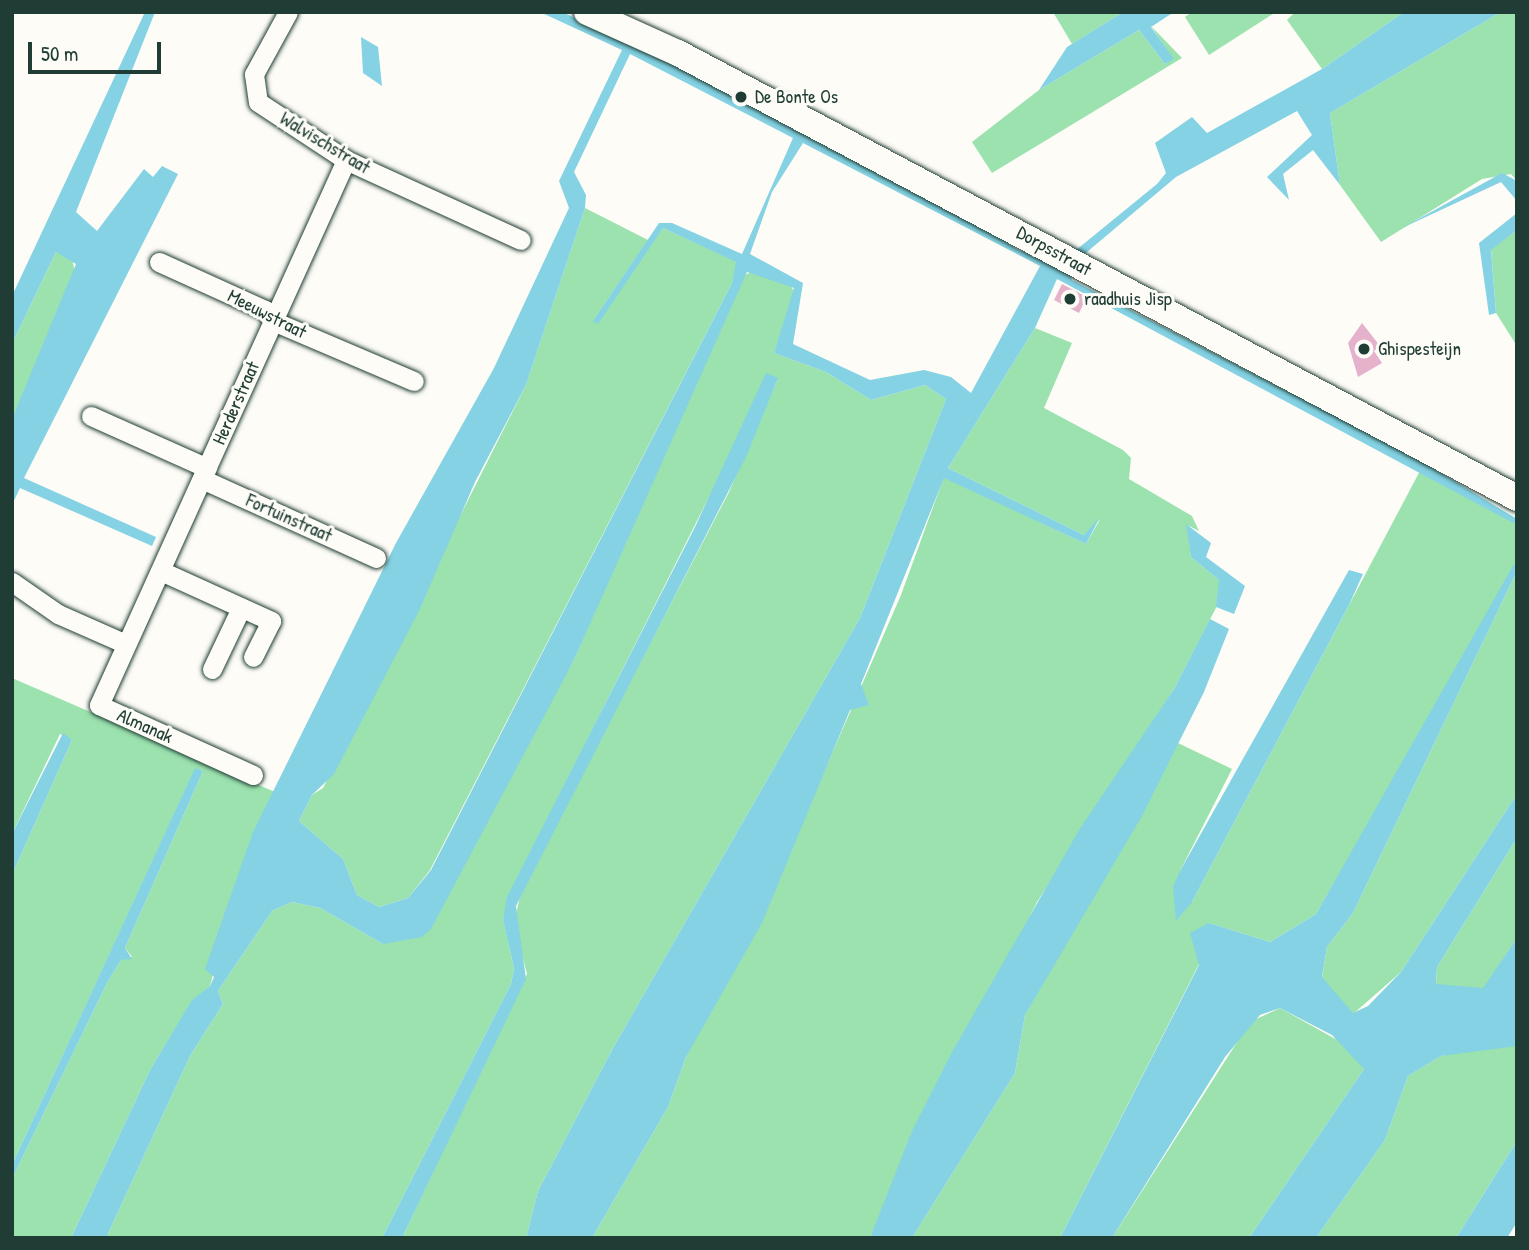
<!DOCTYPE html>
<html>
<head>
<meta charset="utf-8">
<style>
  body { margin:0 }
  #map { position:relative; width:1529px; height:1250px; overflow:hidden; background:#fdfcf7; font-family:"Patrick Hand",sans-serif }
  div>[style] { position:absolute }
  .green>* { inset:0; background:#9be2af }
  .water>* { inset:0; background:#84d2e3 }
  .building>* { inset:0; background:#e6b1cb }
  .roads { filter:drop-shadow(0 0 2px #1f3d34) drop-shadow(0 0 2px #1f3d34) }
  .street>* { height:19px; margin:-9.5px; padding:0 9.5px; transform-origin:9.5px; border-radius:9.5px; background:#fdfcf7 }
  .secondary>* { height:26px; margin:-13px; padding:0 13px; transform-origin:13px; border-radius:13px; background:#fdfcf7 }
  .dots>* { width:19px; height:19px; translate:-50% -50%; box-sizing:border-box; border:4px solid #fdfcf7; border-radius:50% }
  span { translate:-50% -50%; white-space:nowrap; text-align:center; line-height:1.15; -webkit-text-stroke:6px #fdfcf7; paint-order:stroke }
  .poi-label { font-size:19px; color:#1f3d34 }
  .left { translate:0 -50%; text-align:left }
  .street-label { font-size:19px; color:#1f3d34 }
  .frame { position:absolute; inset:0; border:14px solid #1f3d34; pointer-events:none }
  .scale { position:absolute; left:28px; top:42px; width:133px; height:32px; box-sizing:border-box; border:4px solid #1f3d34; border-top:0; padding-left:9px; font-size:21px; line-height:24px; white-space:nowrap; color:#1f3d34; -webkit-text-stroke:5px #fdfcf7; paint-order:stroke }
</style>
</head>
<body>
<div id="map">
  <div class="green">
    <div style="clip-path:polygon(1053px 12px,1123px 12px,1072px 44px)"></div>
    <div style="clip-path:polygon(1192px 12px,1276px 12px,1209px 55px,1185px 17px)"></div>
    <div style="clip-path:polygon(1295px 12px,1404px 12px,1322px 69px,1287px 20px)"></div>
    <div style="clip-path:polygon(1501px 12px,1517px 12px,1517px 181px,1511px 174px,1482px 179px,1381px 242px,1340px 185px,1330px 113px)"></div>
    <div style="clip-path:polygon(1151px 26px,1182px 58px,992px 173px,972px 142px,1039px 90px,1139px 30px,1165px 64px,1173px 59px)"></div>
    <div style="clip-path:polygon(585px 208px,648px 240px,593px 321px,663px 228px,737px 262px,732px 283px,430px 870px,408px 898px,379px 907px,357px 895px,343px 859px,299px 821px,312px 795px,323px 788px,526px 385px)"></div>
    <div style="clip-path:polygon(1517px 230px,1517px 346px,1496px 313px,1491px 249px)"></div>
    <div style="clip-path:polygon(56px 252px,72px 258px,76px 278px,12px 419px,12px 344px)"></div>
    <div style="clip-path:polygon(753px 271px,787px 281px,795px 292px,774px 353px,826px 372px,871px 400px,925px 385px,946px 399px,860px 618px,613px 1048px,538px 1191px,526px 1238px,402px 1238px,527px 974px,514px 923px,521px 892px,729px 492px,778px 378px,728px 459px,555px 804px,503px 919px,514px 968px,511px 984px,382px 1238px,106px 1238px,190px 1056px,223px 1004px,218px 991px,272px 911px,292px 902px,320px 908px,383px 944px,551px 698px,573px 662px,716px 330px,741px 277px)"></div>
    <div style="clip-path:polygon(1035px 328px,1072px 343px,1044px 408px,1123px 450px,1131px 458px,1129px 479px,1192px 516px,1199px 531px,1187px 525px,1191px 557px,1219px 580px,1219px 602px,1174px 689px,1037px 902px,870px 1238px,592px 1238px,668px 1107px,686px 1057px,800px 827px,901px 595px,944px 477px,1086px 544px,1100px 519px,1084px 535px,948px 468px)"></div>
    <div style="clip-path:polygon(1421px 469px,1517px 525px,1517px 565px,1316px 914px,1270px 942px,1209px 923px,1197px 950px,1199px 964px,1060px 1238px,912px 1238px,1015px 1073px,1025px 1015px,1178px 743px,1232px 769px,1180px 871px,1192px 902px)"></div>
    <div style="clip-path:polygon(1517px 571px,1517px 794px,1401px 972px,1353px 1014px,1322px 978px,1327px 947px,1353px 913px)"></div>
    <div style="clip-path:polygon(12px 678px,275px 792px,242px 866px,210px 986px,192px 1001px,150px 1070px,71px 1238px,12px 1238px,12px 1179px,107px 983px,121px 960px,132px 957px,125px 948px,203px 771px,195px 769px,12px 1165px,12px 875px,72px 740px,60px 734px,12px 834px)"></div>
    <div style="clip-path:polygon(1517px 838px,1517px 938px,1484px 988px,1443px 988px,1436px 984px,1437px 967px)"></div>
    <div style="clip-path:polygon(1280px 1008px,1348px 1046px,1364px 1069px,1249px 1238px,1112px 1238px,1250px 1022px)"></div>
    <div style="clip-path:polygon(1501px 1043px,1517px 1046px,1517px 1141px,1456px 1238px,1316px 1238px,1385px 1140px,1408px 1076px,1441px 1056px)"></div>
  </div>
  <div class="water">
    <div style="clip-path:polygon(145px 12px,155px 12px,76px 212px,97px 231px,144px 169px,153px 177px,162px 166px,178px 174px,24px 478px,156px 537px,152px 546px,20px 488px,12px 505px,12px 419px,76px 264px,56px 252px,12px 344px,12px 296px)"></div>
    <div style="clip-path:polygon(evenodd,540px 12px,562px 12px,678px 65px,962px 213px,1018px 250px,1059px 264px,1157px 184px,1166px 173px,1155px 143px,1192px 117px,1207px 133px,1322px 69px,1404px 12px,1501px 12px,1330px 113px,1340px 185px,1313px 150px,1283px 174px,1289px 200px,1267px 177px,1312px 135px,1297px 111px,1176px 177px,1068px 268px,1072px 280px,1411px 455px,1517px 519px,1517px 525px,1057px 279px,1035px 328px,948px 468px,1084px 535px,1100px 517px,1086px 544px,944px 478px,861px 684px,869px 705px,850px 710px,762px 923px,686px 1057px,668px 1107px,592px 1238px,526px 1238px,538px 1191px,613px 1048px,860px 618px,946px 399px,925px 385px,871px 400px,826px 372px,774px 353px,794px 288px,747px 272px,573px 662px,431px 929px,422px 937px,383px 944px,320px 908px,292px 902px,272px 911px,218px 991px,223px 1004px,190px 1056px,106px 1238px,71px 1238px,150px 1070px,192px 1000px,210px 986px,214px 977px,205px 969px,253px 832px,396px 543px,494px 368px,569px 208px,559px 181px,622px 50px,540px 12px,630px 54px,793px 138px,742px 254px,672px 223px,659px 223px,593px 321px,598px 324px,663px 228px,736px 262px,732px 283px,431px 870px,408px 898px,379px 907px,357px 895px,343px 859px,299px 821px,312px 795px,334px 774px,419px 611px,475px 482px,526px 385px,585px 208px,586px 195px,574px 172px,630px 54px,540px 12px,803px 143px,1040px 266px,971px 393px,951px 377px,924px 370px,870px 380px,793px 344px,803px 283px,750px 254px,772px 192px,803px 143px)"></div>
    <div style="clip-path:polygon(1123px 12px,1174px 12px,1151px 27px,1174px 59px,1165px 64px,1139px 30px,1039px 90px,1067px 47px)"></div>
    <div style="clip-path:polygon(361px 37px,378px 47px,382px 86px,363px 73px)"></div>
    <div style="clip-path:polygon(1502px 173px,1517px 181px,1517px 201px,1501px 182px,1400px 229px)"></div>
    <div style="clip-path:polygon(1517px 213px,1517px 230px,1491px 250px,1496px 313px,1489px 315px,1479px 243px)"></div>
    <div style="clip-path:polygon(766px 373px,778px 378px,747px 455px,516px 906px,526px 979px,402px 1238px,382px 1238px,511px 984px,514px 968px,503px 920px,507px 897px,695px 527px)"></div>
    <div style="clip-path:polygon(1186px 524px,1211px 543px,1206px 557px,1245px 586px,1234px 614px,1216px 607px,1219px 580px,1191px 557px)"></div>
    <div style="clip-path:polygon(1514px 564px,1517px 571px,1353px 913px,1327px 947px,1322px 977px,1353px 1013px,1368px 1006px,1401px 972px,1517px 794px,1517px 838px,1437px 967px,1436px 984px,1483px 988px,1517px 938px,1517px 1046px,1441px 1056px,1408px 1076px,1385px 1140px,1316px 1238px,1249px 1238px,1364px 1069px,1332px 1035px,1280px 1008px,1260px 1015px,1225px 1057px,1112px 1238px,1060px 1238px,1199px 965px,1190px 933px,1209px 923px,1270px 942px,1316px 914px)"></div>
    <div style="clip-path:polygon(1349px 570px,1363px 574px,1349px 605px,1192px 902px,1176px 921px,1173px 887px,1180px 871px)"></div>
    <div style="clip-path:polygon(1210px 619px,1229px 629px,1204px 692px,1142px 816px,1025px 1015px,1015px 1073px,912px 1238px,870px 1238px,912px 1131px,952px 1052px,1079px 830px,1174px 689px)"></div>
    <div style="clip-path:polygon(63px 733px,72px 740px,12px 875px,12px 834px)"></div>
    <div style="clip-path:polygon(195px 768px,203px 771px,125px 948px,132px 959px,121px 960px,107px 983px,12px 1179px,12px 1165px)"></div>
    <div style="clip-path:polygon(1517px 1141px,1517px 1222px,1507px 1238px,1456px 1238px)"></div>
  </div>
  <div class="building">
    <div style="clip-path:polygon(1062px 284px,1087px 297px,1079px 313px,1054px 300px)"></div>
    <div style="clip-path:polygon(1362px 323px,1380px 346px,1374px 351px,1382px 363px,1358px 377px,1348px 343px)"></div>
  </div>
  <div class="roads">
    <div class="street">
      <div style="left:288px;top:12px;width:71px;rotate:118.7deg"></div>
      <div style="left:254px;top:74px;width:28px;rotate:82deg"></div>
      <div style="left:258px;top:102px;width:105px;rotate:33.4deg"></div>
      <div style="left:346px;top:160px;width:192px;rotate:24.6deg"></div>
      <div style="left:159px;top:262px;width:116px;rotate:24.4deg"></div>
      <div style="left:265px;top:310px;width:14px;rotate:54deg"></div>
      <div style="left:273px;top:321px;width:153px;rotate:23.1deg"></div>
      <div style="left:91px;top:416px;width:127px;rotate:24.1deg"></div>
      <div style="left:202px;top:479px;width:191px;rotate:24.4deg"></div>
      <div style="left:161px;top:571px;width:121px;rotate:24.4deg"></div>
      <div style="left:271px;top:621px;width:40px;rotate:116.6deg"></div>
      <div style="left:12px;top:582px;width:56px;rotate:34.8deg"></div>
      <div style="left:58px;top:614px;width:74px;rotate:23.8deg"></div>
      <div style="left:212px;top:669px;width:68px;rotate:-64.6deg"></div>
      <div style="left:253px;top:775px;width:169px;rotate:-155.6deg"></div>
      <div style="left:99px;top:705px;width:598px;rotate:-65.62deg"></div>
    </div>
    <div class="secondary">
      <div style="left:587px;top:12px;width:100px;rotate:24.3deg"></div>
      <div style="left:678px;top:53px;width:950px;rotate:27.94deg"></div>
    </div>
  </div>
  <div class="dots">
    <div style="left:741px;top:97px;background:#1f3d34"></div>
    <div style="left:1070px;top:299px;background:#1f3d34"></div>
    <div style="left:1364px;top:349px;background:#1f3d34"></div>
  </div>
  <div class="poi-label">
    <span class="left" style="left:755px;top:97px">De Bonte Os</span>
    <span class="left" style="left:1084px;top:299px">raadhuis Jisp</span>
    <span class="left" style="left:1378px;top:349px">Ghispesteijn</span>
  </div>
  <div class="street-label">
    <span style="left:325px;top:143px;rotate:31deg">Walvischstraat</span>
    <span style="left:1054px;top:251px;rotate:29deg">Dorpsstraat</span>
    <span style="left:267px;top:314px;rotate:27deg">Meeuwstraat</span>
    <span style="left:236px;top:403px;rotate:-66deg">Herderstraat</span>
    <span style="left:289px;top:518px;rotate:24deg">Fortuinstraat</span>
    <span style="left:145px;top:726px;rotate:24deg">Almanak</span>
  </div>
  <div class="frame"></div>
  <div class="scale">50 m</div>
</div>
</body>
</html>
